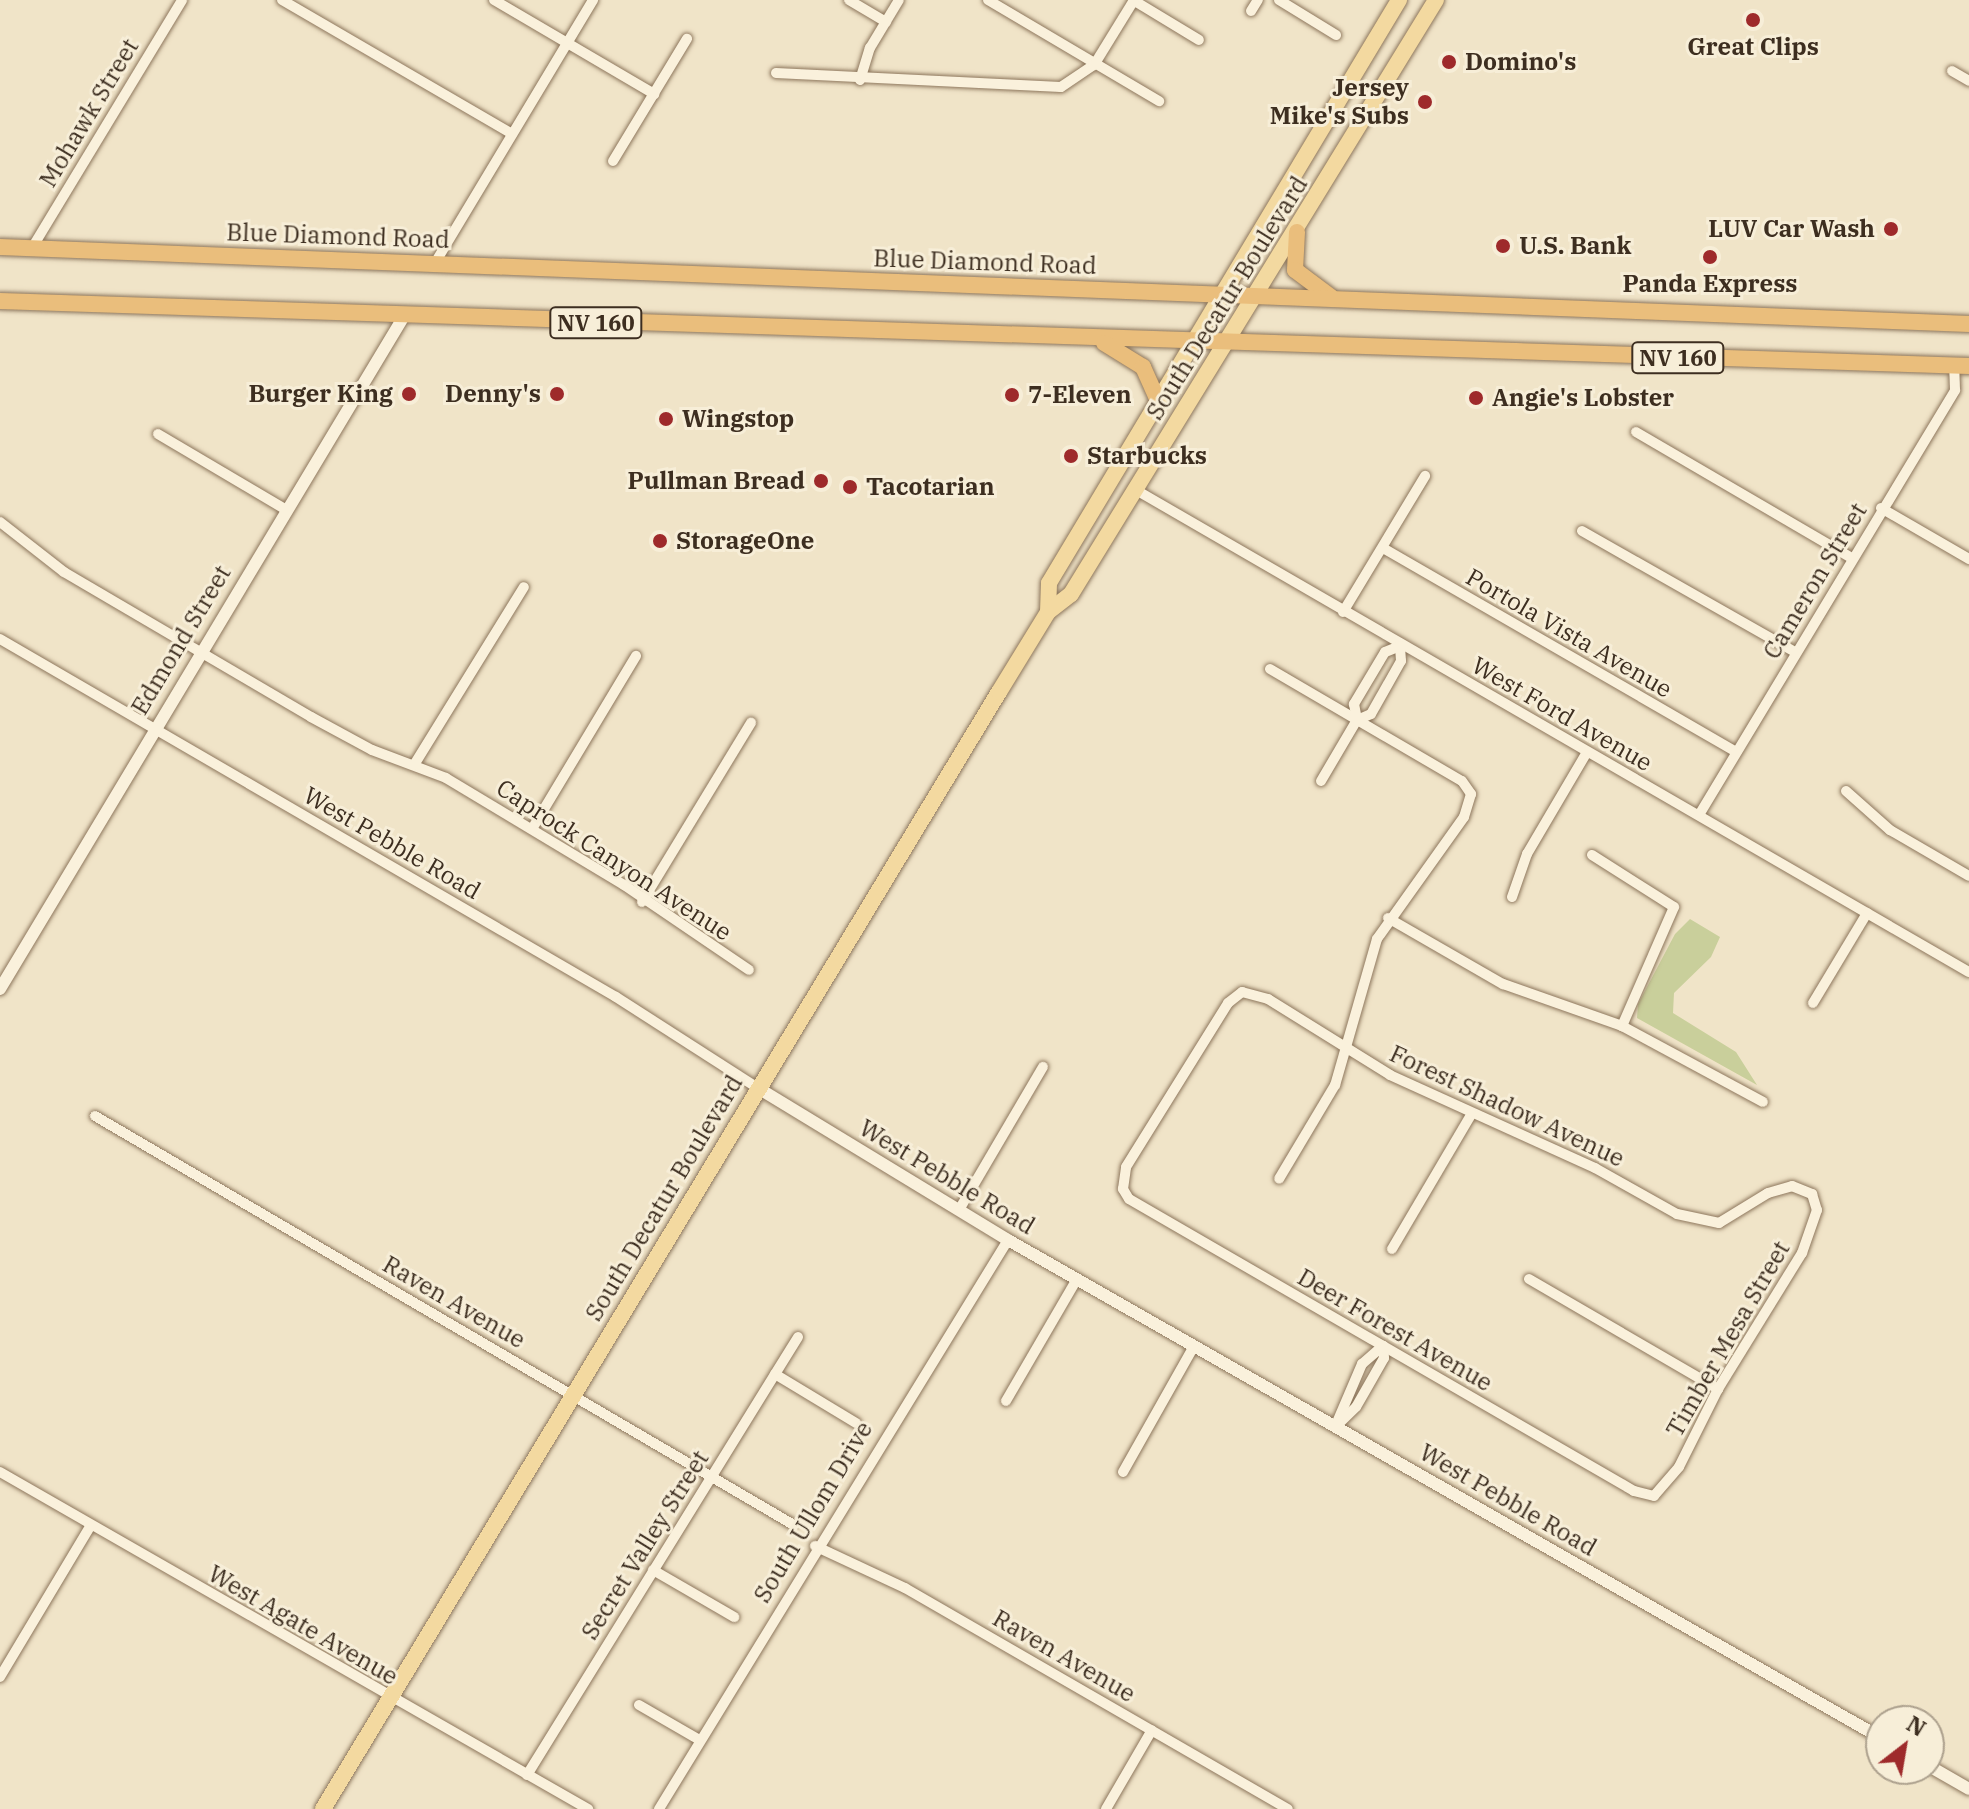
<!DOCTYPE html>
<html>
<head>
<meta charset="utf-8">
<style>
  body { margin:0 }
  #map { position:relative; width:1969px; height:1809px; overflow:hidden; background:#f0e4c8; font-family:"IBM Plex Serif",serif }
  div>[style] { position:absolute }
  .green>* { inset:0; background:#c9cf9b }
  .roads { filter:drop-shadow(0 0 2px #8d765c) drop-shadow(0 0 2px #8d765c) }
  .minor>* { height:10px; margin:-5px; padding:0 5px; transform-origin:5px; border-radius:5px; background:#faf1dc }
  .tertiary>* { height:12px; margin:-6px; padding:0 6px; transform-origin:6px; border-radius:6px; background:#faf1dc }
  .primary>* { height:16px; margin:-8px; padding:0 8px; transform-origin:8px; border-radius:8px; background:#f3d9a0 }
  .trunk>* { height:16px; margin:-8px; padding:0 8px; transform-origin:8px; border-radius:8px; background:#eabe7c }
  .dots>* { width:22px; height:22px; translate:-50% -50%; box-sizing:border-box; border:4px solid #f7eed8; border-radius:50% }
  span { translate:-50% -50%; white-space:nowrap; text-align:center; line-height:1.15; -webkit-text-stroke:6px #f7eed8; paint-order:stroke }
  .shield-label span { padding:2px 6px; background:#f7eed8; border:2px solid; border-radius:6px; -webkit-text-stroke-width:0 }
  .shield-label { font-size:22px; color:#3d2e20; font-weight:700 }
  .poi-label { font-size:24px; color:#3d2e20; font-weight:700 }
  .left { translate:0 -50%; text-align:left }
  .right { translate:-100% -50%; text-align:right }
  .street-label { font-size:24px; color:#3d2e20 }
  .north { position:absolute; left:1865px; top:1705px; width:80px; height:80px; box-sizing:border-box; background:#f7eed8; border:2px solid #ada18e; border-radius:50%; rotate:31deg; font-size:22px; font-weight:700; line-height:32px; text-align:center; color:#3d2e20 }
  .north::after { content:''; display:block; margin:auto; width:28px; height:36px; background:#9e2a2b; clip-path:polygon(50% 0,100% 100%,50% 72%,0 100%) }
</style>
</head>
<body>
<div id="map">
  <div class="green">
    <div style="clip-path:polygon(1690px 919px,1720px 937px,1711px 957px,1674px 993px,1673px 1013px,1736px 1052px,1757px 1085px,1637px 1018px,1638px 1004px,1675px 934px)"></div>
  </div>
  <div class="roads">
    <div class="minor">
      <div style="left:282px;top:0;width:266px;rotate:30.2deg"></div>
      <div style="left:494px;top:0;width:186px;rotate:30.4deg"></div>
      <div style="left:849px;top:0;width:43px;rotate:30.7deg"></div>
      <div style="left:988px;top:0;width:199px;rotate:30.6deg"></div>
      <div style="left:1133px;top:0;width:77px;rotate:31.2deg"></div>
      <div style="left:1279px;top:0;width:67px;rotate:31.6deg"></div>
      <div style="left:1251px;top:11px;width:13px;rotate:-58deg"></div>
      <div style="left:1952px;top:71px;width:20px;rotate:30deg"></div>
      <div style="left:776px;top:73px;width:285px;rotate:2.8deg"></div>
      <div style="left:1061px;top:87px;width:40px;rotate:-34deg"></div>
      <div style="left:1094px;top:65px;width:76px;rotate:-58.4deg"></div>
      <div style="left:860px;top:80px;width:34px;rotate:-73deg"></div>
      <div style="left:870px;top:48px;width:56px;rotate:-58.9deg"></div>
      <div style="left:613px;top:161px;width:143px;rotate:-58.8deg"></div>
      <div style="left:32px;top:248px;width:290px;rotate:-58.8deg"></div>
      <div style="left:435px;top:263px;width:307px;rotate:-59deg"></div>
      <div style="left:1636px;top:432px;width:250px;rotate:30.3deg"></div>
      <div style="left:158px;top:434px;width:147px;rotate:30.6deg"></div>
      <div style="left:1136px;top:490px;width:962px;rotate:30.06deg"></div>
      <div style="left:1881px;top:508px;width:102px;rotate:30.1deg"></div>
      <div style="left:0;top:522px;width:81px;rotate:38deg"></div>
      <div style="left:64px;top:572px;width:286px;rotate:30.4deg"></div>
      <div style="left:311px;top:717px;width:69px;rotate:28.4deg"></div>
      <div style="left:372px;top:750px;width:79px;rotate:20.7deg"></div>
      <div style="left:446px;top:778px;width:208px;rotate:31deg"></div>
      <div style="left:624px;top:885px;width:151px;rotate:34.2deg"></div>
      <div style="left:1582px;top:531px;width:245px;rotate:29.6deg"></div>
      <div style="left:1383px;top:548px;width:408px;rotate:30deg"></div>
      <div style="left:1343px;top:612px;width:159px;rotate:-58.9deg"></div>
      <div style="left:0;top:639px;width:712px;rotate:30.16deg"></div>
      <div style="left:616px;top:997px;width:169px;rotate:32.7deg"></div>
      <div style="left:1270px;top:669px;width:222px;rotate:30.3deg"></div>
      <div style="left:1462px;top:781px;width:16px;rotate:55deg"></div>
      <div style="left:1471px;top:794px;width:24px;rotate:107deg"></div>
      <div style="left:1464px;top:817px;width:150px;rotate:125.5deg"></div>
      <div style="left:1377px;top:939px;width:152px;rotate:106deg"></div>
      <div style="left:1335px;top:1085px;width:109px;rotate:120.8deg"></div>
      <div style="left:414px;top:765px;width:209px;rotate:-58.3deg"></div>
      <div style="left:1321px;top:781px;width:71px;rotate:-59.5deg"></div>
      <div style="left:1357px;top:720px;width:15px;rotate:-23deg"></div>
      <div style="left:1371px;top:714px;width:61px;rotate:-60.5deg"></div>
      <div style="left:1401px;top:661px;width:15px;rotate:-94deg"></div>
      <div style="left:1400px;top:646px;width:16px;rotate:158deg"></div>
      <div style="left:1385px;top:652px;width:61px;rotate:120.8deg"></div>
      <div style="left:1354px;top:704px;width:16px;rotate:79deg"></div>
      <div style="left:1846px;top:791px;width:59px;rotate:41.6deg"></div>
      <div style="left:1890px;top:830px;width:91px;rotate:30.2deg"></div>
      <div style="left:1699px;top:815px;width:496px;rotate:-58.9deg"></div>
      <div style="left:1955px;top:390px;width:25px;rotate:-92deg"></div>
      <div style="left:532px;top:829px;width:202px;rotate:-59deg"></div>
      <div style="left:1592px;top:855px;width:97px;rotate:32.4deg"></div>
      <div style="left:1674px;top:907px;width:130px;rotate:113.6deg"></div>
      <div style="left:1512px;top:897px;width:46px;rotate:-70.8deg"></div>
      <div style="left:1527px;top:854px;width:118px;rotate:-59.5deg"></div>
      <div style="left:642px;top:902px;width:210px;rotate:-58.7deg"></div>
      <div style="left:1388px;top:918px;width:133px;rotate:29.9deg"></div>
      <div style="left:1503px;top:984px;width:126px;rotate:19.4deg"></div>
      <div style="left:1622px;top:1026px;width:160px;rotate:28.3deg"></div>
      <div style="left:1242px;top:992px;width:27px;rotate:15deg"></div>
      <div style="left:1268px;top:999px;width:144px;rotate:31.9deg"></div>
      <div style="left:1390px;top:1075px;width:225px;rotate:24.4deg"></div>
      <div style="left:1595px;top:1168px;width:94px;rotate:29.3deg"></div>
      <div style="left:1677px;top:1214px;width:43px;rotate:12.1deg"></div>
      <div style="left:1719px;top:1223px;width:57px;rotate:-31.5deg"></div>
      <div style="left:1768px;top:1193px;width:25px;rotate:-16deg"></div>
      <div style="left:1792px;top:1186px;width:22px;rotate:22deg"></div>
      <div style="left:1812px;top:1194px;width:17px;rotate:73deg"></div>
      <div style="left:1817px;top:1210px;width:46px;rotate:109.2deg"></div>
      <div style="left:1802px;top:1253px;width:160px;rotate:121.7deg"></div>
      <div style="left:1718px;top:1389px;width:87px;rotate:116.6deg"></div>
      <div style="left:1679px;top:1467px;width:38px;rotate:131deg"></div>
      <div style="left:1654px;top:1496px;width:21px;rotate:-166deg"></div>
      <div style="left:1634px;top:1491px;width:583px;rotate:-149.96deg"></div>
      <div style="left:1129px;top:1199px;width:12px;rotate:-121deg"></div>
      <div style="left:1123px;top:1189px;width:22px;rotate:-82deg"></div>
      <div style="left:1126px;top:1167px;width:193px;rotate:-58.1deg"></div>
      <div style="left:1228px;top:1003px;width:18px;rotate:-38deg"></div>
      <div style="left:1813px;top:1003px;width:105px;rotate:-59deg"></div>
      <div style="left:95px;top:1116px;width:808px;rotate:30.34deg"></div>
      <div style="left:959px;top:1210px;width:166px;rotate:-59.6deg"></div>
      <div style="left:1392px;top:1249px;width:156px;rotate:-59.5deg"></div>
      <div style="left:1529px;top:1279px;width:219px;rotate:30.2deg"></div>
      <div style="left:1383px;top:1346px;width:12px;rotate:85deg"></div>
      <div style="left:1384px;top:1358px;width:56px;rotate:119.7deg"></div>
      <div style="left:1356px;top:1407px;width:29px;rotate:136deg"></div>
      <div style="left:1335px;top:1427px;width:69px;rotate:-66.8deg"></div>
      <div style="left:1362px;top:1364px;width:28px;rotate:-41deg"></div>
      <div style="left:775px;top:1374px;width:95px;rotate:31.2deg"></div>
      <div style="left:1006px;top:1401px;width:141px;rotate:-59.8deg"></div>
      <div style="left:0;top:1472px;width:678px;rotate:29.82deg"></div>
      <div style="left:1123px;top:1472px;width:145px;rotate:-60.6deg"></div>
      <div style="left:815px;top:1546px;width:99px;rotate:25deg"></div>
      <div style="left:905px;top:1588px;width:442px;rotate:30deg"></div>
      <div style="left:653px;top:1570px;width:94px;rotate:30.1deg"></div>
      <div style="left:0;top:1677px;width:177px;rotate:-59.1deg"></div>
      <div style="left:639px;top:1705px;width:68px;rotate:30deg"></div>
      <div style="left:527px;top:1775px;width:515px;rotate:-58.25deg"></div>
      <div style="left:659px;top:1809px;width:668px;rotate:-58.48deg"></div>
      <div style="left:1106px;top:1809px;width:91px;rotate:-59.8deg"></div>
    </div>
    <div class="tertiary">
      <div style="left:0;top:989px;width:785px;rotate:-59.02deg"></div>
      <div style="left:758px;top:1088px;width:293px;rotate:31.3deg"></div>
      <div style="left:1008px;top:1240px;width:1005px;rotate:29.7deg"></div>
      <div style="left:1929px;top:1766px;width:46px;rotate:29.9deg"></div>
    </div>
    <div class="primary">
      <div style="left:1048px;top:612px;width:29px;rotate:-88deg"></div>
      <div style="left:1049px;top:583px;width:680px;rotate:-59.02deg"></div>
      <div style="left:323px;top:1809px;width:1306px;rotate:-58.82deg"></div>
      <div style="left:999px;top:692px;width:94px;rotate:-58.5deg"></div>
      <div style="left:1048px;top:612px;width:29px;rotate:-38deg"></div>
      <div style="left:1071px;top:594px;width:697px;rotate:-58.43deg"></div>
    </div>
    <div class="trunk">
      <div style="left:1297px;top:232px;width:38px;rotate:93deg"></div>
      <div style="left:1295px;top:270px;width:45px;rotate:36.9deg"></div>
      <div style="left:0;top:247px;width:1971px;rotate:2.24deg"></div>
      <div style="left:0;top:301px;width:1970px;rotate:1.89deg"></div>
      <div style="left:1104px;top:343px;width:46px;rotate:31.6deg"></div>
      <div style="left:1143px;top:367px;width:34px;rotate:66deg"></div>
    </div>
  </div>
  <div class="dots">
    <div style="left:1753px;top:20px;background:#9e2a2b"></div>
    <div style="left:1449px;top:62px;background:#9e2a2b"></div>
    <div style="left:1425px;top:102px;background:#9e2a2b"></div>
    <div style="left:1891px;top:229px;background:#9e2a2b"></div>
    <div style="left:1503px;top:246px;background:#9e2a2b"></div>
    <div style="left:1710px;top:257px;background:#9e2a2b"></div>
    <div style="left:409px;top:394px;background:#9e2a2b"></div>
    <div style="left:557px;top:394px;background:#9e2a2b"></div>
    <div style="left:1012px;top:395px;background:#9e2a2b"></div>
    <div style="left:1476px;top:398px;background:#9e2a2b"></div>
    <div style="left:666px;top:419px;background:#9e2a2b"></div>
    <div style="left:1071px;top:456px;background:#9e2a2b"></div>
    <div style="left:821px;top:481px;background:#9e2a2b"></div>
    <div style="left:850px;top:487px;background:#9e2a2b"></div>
    <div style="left:660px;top:541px;background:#9e2a2b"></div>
  </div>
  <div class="shield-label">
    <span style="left:596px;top:323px">NV 160</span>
    <span style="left:1678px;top:358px">NV 160</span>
  </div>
  <div class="poi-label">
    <span style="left:1753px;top:47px">Great Clips</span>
    <span class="left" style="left:1465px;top:62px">Domino's</span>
    <span class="right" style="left:1409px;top:102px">Jersey<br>Mike's Subs</span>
    <span class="right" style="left:1875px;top:229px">LUV Car Wash</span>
    <span class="left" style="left:1519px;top:246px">U.S. Bank</span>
    <span style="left:1710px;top:284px">Panda Express</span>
    <span class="right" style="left:393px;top:394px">Burger King</span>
    <span class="right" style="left:541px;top:394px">Denny's</span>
    <span class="left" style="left:1028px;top:395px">7-Eleven</span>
    <span class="left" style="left:1492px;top:398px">Angie's Lobster</span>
    <span class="left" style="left:682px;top:419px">Wingstop</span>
    <span class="left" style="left:1087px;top:456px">Starbucks</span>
    <span class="right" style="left:805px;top:481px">Pullman Bread</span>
    <span class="left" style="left:866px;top:487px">Tacotarian</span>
    <span class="left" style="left:676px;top:541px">StorageOne</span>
  </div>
  <div class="street-label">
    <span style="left:89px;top:113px;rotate:-59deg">Mohawk Street</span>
    <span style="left:338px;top:236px;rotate:2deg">Blue Diamond Road</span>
    <span style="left:985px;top:262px;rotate:2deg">Blue Diamond Road</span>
    <span style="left:1227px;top:298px;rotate:-58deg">South Decatur Boulevard</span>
    <span style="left:1815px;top:581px;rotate:-59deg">Cameron Street</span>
    <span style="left:1569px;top:633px;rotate:30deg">Portola Vista Avenue</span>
    <span style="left:181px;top:640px;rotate:-59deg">Edmond Street</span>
    <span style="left:1562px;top:714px;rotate:30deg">West Ford Avenue</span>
    <span style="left:392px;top:843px;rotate:30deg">West Pebble Road</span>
    <span style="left:614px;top:860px;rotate:33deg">Caprock Canyon Avenue</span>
    <span style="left:1507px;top:1106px;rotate:25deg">Forest Shadow Avenue</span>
    <span style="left:947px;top:1177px;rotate:31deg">West Pebble Road</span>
    <span style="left:664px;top:1198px;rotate:-59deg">South Decatur Boulevard</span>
    <span style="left:454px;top:1302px;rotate:30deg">Raven Avenue</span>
    <span style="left:1395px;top:1330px;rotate:30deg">Deer Forest Avenue</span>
    <span style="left:1728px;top:1339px;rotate:-60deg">Timber Mesa Street</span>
    <span style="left:1508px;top:1500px;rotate:30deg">West Pebble Road</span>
    <span style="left:813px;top:1512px;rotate:-59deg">South Ullom Drive</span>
    <span style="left:645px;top:1545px;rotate:-58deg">Secret Valley Street</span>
    <span style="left:303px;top:1625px;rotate:30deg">West Agate Avenue</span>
    <span style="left:1064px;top:1656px;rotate:30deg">Raven Avenue</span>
  </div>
  <div class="north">N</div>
</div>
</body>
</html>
